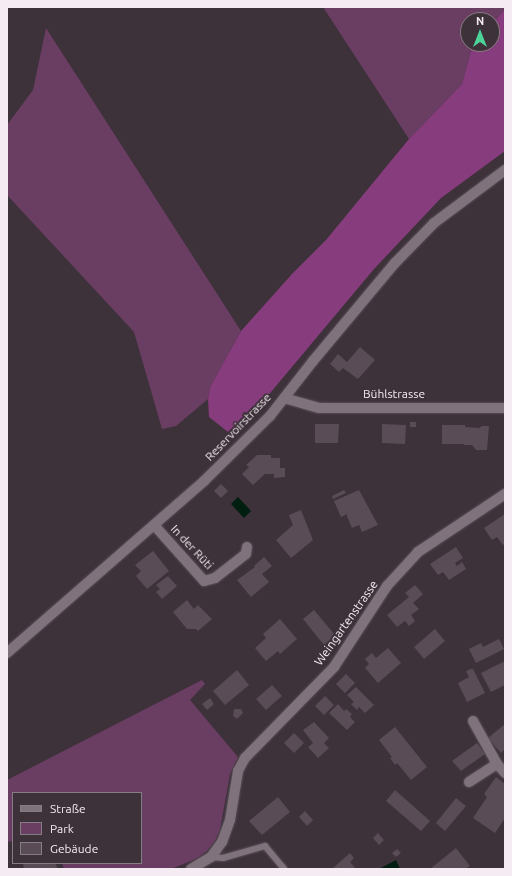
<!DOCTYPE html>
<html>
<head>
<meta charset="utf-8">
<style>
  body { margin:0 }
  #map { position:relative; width:512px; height:876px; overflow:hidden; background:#3d313a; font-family:Ubuntu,sans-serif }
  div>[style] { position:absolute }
  .green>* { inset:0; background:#6a3d63 }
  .forest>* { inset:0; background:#873d7d }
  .water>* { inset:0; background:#001f10 }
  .building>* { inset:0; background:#594c56 }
  .roads { filter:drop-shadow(0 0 1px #595057) drop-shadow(0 0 1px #595057) }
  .service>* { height:6px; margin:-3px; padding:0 3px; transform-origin:3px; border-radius:3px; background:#80727d }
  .minor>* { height:10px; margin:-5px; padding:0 5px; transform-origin:5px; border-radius:5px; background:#80727d }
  span { translate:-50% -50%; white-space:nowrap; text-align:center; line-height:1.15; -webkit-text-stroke:4px #3d313a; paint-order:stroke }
  .street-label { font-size:12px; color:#f4ecf2 }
  .frame { position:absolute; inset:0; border:8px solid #f4ecf2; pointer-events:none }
  .legend { position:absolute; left:12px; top:792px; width:130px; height:72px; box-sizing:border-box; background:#3d313a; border:1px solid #867c84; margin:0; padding:5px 7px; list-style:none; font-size:12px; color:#f4ecf2 }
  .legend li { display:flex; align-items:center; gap:8px; height:20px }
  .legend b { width:20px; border:1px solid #867c84 }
  .north { position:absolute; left:460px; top:12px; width:40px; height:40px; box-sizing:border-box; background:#3d313a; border:1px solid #867c84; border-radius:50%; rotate:0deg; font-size:11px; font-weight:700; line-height:16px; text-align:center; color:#f4ecf2 }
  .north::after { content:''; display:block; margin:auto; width:14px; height:18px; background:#4ed399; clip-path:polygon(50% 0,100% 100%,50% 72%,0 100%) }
</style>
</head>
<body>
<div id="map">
  <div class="green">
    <div style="clip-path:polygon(323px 7px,505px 7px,505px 9px,492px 24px,492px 20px,468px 20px,468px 44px,474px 44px,472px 47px,462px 84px,409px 139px)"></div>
    <div style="clip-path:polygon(46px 28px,241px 331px,210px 387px,208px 399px,176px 426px,162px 429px,134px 332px,7px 195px,7px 125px,33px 90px)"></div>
    <div style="clip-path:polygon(202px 680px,205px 684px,190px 700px,238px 757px,230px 774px,220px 830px,215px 841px,207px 851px,196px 859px,171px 869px,64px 869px,62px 863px,141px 863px,141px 793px,13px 793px,13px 841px,7px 842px,7px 780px)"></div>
  </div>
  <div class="forest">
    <div style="clip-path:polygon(505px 9px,505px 151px,441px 198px,374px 269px,245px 423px,228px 432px,209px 417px,208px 399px,210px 387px,241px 331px,292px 274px,326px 240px,409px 139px,462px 84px,472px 47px,474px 44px,492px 44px,492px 24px)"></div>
  </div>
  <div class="water">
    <div style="clip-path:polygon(238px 497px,251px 511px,244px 518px,231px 504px)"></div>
    <div style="clip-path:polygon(396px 860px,400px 869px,379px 869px)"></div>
  </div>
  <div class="building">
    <div style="clip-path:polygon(360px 347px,375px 360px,358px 379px,343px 368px,339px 372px,330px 364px,338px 354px,347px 362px)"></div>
    <div style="clip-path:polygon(410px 422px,416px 422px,416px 427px,410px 427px)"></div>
    <div style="clip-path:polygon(315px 424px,339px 424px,338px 443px,315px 443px)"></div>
    <div style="clip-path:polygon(382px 424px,406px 425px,405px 444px,382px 443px)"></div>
    <div style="clip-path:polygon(442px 425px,465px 425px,465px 427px,479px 428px,482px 426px,489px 426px,487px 450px,476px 450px,472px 445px,464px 445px,464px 444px,442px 444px)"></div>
    <div style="clip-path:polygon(257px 455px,271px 455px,271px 458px,280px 458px,280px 468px,285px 468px,285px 477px,274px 478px,274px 474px,265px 474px,253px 485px,242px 474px,249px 467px,246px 465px)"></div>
    <div style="clip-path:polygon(221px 484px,228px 491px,221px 498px,214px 491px)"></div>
    <div style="clip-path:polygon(344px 490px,346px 493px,333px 499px,332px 496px)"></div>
    <div style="clip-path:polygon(359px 490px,378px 525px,362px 532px,359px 525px,352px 528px,347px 516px,347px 514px,341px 517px,334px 501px)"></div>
    <div style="clip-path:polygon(301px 510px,313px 540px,291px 558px,276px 540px,293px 525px,289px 515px)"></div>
    <div style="clip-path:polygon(505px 514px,505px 543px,503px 545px,497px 537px,492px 540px,484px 528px)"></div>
    <div style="clip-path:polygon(456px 547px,463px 558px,455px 563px,457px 566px,462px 562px,466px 569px,449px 580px,443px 572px,438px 575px,430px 564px)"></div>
    <div style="clip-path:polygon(153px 551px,169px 571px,147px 589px,136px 576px,141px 571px,135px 565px)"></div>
    <div style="clip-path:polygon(264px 557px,272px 566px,262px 574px,269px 582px,251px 597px,237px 580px,255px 567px,254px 566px)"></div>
    <div style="clip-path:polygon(168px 576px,177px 586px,162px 599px,156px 592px,160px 589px,156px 585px)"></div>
    <div style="clip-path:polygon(415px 585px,423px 594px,413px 603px,419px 609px,411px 615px,415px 621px,409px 626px,405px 621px,397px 627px,387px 615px,409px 597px,405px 593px)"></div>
    <div style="clip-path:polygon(187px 600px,194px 609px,198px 605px,212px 619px,198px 631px,196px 629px,187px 629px,173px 612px)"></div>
    <div style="clip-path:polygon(314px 610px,335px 635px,324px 645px,303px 619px)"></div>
    <div style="clip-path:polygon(280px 619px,297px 639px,280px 654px,278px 651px,266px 661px,255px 648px,266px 638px,263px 634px)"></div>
    <div style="clip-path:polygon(435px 629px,445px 641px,424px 659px,414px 647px)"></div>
    <div style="clip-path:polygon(499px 639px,504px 649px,476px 663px,469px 649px,481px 643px,483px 647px)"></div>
    <div style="clip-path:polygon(388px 648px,401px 663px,378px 683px,365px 668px,369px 664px,365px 659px,372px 653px,376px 658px)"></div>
    <div style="clip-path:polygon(505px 661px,505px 685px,491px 692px,481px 673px)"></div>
    <div style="clip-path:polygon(471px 669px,473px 669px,485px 693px,467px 702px,458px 683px,469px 677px,466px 671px)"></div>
    <div style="clip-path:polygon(237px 670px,249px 685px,225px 705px,213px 691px)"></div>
    <div style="clip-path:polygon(346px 674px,355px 683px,345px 693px,336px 684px)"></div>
    <div style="clip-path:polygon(272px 685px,282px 696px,266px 710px,256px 699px)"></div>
    <div style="clip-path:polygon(356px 687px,374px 705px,365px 713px,359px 707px,357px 710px,351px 704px,354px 702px,347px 695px)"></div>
    <div style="clip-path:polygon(325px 696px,334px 705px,324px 715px,315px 706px)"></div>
    <div style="clip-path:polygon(210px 698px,214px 704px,207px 710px,202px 704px)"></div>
    <div style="clip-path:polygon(338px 704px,344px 711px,346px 709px,352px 714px,350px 717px,355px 722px,347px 730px,329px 713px)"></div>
    <div style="clip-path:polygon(234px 709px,241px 709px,243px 713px,237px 719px,233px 716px)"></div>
    <div style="clip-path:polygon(314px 722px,329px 738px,324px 743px,329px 748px,318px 758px,308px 747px,313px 743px,303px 730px)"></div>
    <div style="clip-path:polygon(505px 724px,505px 749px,501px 753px,488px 738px)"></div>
    <div style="clip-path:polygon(395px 727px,427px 767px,411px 780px,397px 763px,395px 765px,390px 758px,392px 757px,379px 740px)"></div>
    <div style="clip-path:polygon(294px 733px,304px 743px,294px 753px,284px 743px)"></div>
    <div style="clip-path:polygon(477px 743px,485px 754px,461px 771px,452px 761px)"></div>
    <div style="clip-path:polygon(496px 777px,505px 784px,505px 818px,495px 833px,473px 818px,487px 797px,484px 794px)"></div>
    <div style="clip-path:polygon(395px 790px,430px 821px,421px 831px,386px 801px)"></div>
    <div style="clip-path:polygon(278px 797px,290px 812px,262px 835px,249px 821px)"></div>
    <div style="clip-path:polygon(456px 798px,466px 806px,445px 831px,436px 823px)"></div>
    <div style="clip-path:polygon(305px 811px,313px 820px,307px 826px,299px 817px)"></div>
    <div style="clip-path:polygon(378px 833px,384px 840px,379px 845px,373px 838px)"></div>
    <div style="clip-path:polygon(456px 848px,470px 866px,465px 869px,430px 869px)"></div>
    <div style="clip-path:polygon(397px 849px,401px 853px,396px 857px,392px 853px)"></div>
    <div style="clip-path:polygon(350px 853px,354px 858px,350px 862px,356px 869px,332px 869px)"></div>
    <div style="clip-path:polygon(23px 863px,55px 863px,58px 869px,24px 869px)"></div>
  </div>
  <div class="roads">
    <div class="service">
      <div style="left:211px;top:857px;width:12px;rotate:5deg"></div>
      <div style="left:223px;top:858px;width:44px;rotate:-15.9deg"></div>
      <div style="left:265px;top:846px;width:30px;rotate:50deg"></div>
    </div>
    <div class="minor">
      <div style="left:284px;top:398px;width:36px;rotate:16deg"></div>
      <div style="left:319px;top:408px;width:186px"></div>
      <div style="left:154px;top:525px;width:75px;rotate:48.2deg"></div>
      <div style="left:204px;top:581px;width:11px;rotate:-15deg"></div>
      <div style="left:215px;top:578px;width:39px;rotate:-38deg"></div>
      <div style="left:246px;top:554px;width:7px;rotate:-82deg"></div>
      <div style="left:7px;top:653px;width:262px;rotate:-41.1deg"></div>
      <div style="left:204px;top:481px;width:93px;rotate:-44.6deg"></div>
      <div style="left:270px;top:416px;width:70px;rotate:-52deg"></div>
      <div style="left:313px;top:361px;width:128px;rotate:-50.1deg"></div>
      <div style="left:395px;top:263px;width:56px;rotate:-45.7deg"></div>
      <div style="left:434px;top:223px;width:89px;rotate:-36.7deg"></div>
      <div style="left:473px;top:721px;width:49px;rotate:60.8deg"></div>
      <div style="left:497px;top:764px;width:12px;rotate:48deg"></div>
      <div style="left:469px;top:782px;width:33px;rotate:-33deg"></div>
      <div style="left:191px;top:869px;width:23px;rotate:-31deg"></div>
      <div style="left:211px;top:857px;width:19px;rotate:-54deg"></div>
      <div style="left:222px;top:842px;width:23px;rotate:-70deg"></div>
      <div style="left:230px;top:820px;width:50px;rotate:-80.7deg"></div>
      <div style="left:238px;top:771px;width:15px;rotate:-62deg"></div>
      <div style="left:245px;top:758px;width:127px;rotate:-45.6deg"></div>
      <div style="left:334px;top:667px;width:97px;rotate:-56.8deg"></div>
      <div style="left:387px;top:586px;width:46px;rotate:-47.6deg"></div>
      <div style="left:418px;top:552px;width:105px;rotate:-33.7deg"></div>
    </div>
  </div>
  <div class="street-label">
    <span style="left:394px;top:394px">Bühlstrasse</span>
    <span style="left:238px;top:427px;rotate:-46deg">Reservoirstrasse</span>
    <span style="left:192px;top:547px;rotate:47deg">In der Rüti</span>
    <span style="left:346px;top:623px;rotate:-55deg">Weingartenstrasse</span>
  </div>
  <div class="frame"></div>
  <ul class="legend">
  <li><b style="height:5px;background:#80727d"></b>Straße</li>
  <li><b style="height:11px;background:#6a3d63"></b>Park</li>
  <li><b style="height:11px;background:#594c56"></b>Gebäude</li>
  </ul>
  <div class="north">N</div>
</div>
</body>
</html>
